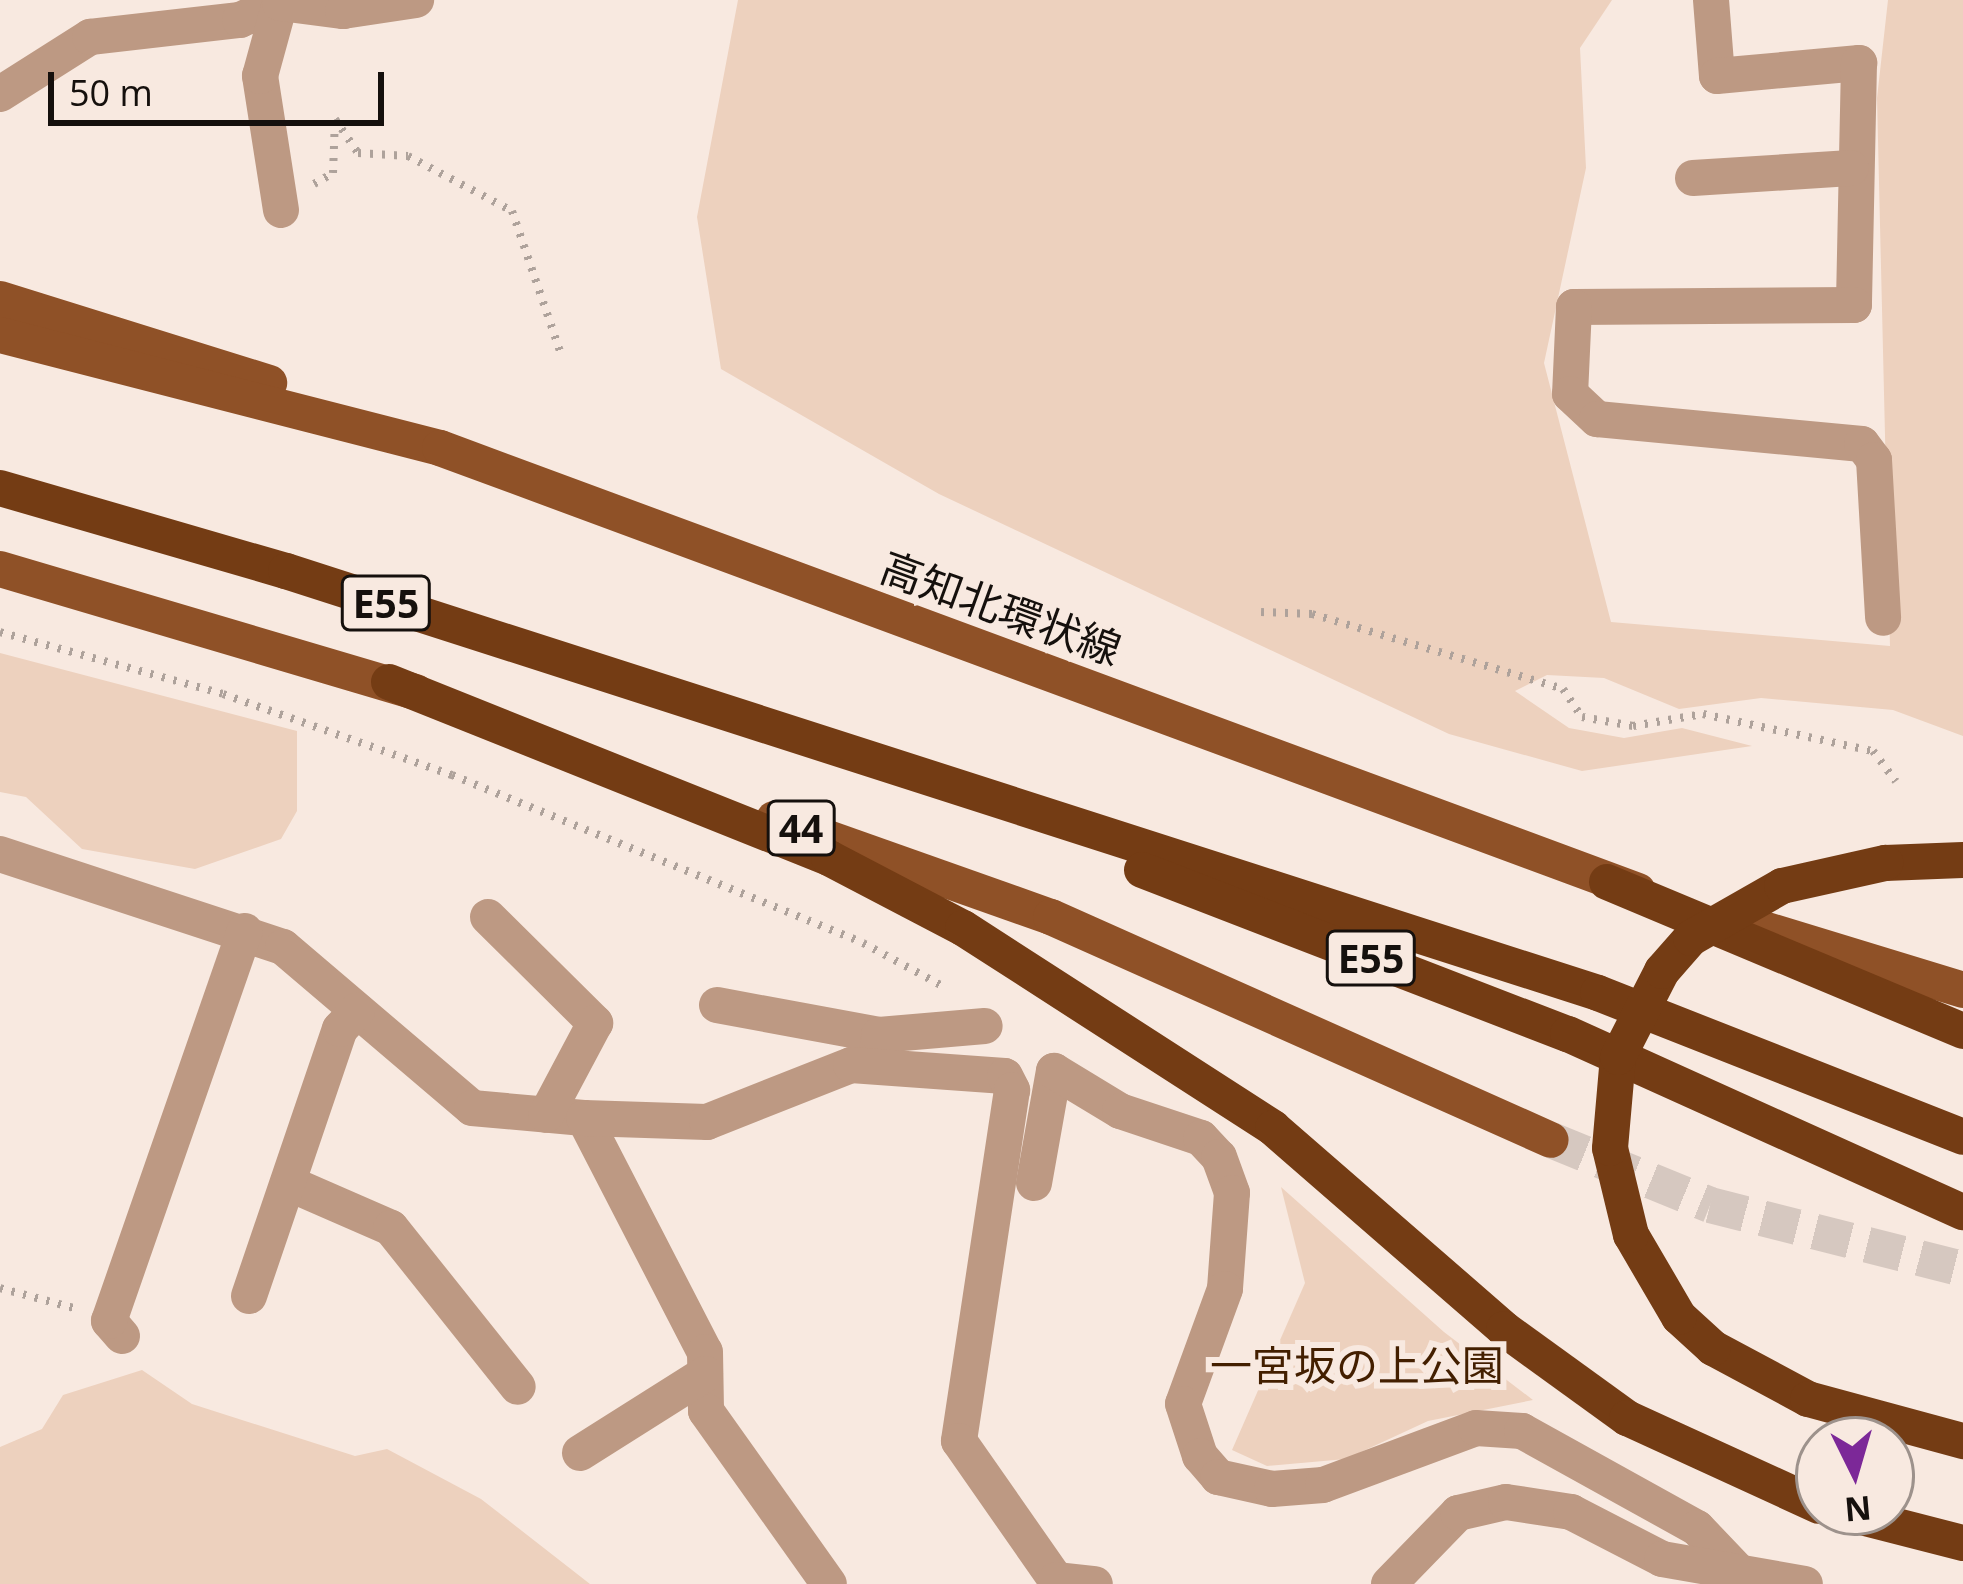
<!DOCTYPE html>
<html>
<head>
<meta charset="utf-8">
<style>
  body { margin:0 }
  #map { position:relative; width:1963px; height:1584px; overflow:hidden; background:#f8e9e0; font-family:"Open Sans","Noto Sans JP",sans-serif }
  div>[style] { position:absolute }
  .green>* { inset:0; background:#edd1be }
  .primary-tunnel>* { height:36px; margin-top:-18px; transform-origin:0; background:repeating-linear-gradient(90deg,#d6c8c0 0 36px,transparent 0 54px) }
  .path>* { height:8px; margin-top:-4px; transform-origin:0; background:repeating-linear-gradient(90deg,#aea29b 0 3px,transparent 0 12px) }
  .minor>* { height:36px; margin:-18px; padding:0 18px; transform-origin:18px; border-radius:18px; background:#bd9983 }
  .primary>* { height:36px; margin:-18px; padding:0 18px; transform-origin:18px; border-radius:18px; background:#8f5127 }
  .motorway>* { height:36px; margin:-18px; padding:0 18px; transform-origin:18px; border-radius:18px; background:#743c14 }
  .motorway-bridge>* { height:36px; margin:-18px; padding:0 18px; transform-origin:18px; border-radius:18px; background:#743c14 }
  span { translate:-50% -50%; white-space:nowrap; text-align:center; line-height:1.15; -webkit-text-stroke:12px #f8e9e0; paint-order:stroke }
  .shield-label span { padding:3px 9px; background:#f8e9e0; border:3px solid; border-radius:9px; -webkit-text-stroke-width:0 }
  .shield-label { font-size:39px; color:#15100d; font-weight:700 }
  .street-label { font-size:42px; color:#15100d }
  .park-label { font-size:42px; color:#431f00 }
  .north { position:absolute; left:1795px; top:1416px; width:120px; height:120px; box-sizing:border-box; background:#f8e9e0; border:3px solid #9d928c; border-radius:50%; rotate:175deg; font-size:33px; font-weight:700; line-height:48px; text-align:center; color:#15100d }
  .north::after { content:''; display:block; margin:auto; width:42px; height:54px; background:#7c2898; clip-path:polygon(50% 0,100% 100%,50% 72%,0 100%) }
  .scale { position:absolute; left:48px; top:72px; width:336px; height:54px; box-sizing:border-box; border:6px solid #15100d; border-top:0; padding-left:15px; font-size:36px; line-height:42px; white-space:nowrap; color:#15100d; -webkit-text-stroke:9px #f8e9e0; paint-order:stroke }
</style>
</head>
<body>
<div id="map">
  <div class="green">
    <div style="clip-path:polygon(738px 0,1612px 0,1580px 48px,1586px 168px,1544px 363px,1611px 622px,1890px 646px,1877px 98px,1888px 0,1963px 0,1963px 736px,1893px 710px,1761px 698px,1679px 709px,1604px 678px,1547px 675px,1515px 691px,1569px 728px,1624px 738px,1682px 728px,1752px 746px,1582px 771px,1449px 734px,939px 494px,721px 369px,697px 217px)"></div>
    <div style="clip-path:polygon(0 653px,297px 731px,297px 811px,281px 839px,195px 869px,82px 849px,26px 797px,0 792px)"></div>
    <div style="clip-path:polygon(1281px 1187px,1444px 1332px,1533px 1400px,1428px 1421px,1346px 1459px,1267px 1466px,1232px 1450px,1305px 1283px)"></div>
    <div style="clip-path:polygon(142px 1370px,192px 1404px,355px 1456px,387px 1449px,481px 1499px,590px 1584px,0 1584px,0 1447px,42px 1429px,63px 1395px)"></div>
  </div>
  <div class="primary-tunnel">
    <div style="left:1551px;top:1140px;width:172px;rotate:22.2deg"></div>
    <div style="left:1710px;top:1205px;width:261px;rotate:14.2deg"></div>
  </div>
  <div class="path">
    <div style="left:314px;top:184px;width:22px;rotate:-30deg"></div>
    <div style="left:333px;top:173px;width:54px;rotate:-87.9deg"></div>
    <div style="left:335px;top:119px;width:41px;rotate:55.9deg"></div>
    <div style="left:358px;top:153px;width:50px;rotate:3.4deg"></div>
    <div style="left:408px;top:156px;width:118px;rotate:27.9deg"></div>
    <div style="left:512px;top:211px;width:154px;rotate:71.1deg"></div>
    <div style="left:1261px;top:612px;width:51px;rotate:2.2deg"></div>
    <div style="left:1312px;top:614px;width:262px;rotate:16.6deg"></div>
    <div style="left:1563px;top:689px;width:34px;rotate:56deg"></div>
    <div style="left:1582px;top:717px;width:52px;rotate:10deg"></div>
    <div style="left:1633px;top:726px;width:71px;rotate:-9.7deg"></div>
    <div style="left:1703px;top:714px;width:174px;rotate:12.3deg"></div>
    <div style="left:1873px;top:751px;width:38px;rotate:53deg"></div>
    <div style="left:0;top:632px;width:231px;rotate:15.5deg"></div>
    <div style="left:223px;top:694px;width:243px;rotate:19.5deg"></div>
    <div style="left:452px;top:775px;width:444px;rotate:22.2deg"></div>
    <div style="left:863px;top:943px;width:94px;rotate:28.5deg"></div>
    <div style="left:0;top:1288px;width:77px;rotate:15.1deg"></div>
  </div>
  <div class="minor">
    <div style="left:1711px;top:0;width:76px;rotate:85.5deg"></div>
    <div style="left:1717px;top:76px;width:143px;rotate:-5.2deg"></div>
    <div style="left:1859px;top:63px;width:242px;rotate:91.2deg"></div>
    <div style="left:1854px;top:305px;width:280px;rotate:179.6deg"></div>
    <div style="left:1574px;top:307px;width:87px;rotate:92.6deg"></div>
    <div style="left:1570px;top:394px;width:37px;rotate:43deg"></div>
    <div style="left:1597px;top:419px;width:266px;rotate:5.4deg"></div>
    <div style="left:1862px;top:444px;width:20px;rotate:53deg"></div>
    <div style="left:1874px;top:460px;width:158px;rotate:86.7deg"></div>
    <div style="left:0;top:94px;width:107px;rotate:-32.3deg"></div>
    <div style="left:90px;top:37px;width:151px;rotate:-6.5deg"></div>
    <div style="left:240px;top:20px;width:47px;rotate:-24.9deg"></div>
    <div style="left:1693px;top:178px;width:158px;rotate:-3.6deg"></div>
    <div style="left:281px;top:210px;width:136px;rotate:-98.9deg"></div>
    <div style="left:260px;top:76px;width:76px;rotate:-74.7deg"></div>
    <div style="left:280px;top:3px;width:64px;rotate:7.2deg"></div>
    <div style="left:343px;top:11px;width:74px;rotate:-8.6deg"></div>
    <div style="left:0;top:854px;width:298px;rotate:18.2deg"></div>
    <div style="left:283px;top:947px;width:248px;rotate:40.4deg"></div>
    <div style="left:472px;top:1108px;width:112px;rotate:5.1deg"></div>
    <div style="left:584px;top:1118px;width:263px;rotate:62.7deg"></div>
    <div style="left:705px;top:1352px;width:59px;rotate:89deg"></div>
    <div style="left:706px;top:1411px;width:212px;rotate:54.6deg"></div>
    <div style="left:488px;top:917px;width:151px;rotate:44.7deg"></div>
    <div style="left:595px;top:1023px;width:104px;rotate:118deg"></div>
    <div style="left:717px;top:1005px;width:165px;rotate:10.5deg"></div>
    <div style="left:877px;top:1055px;width:20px;rotate:-84deg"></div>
    <div style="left:879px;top:1035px;width:106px;rotate:-4.9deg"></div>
    <div style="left:584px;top:1118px;width:123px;rotate:1.9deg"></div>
    <div style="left:707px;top:1122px;width:155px;rotate:-21.6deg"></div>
    <div style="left:851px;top:1065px;width:154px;rotate:4.1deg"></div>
    <div style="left:1005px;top:1076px;width:16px;rotate:63deg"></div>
    <div style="left:1012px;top:1090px;width:355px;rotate:98.6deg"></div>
    <div style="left:959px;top:1441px;width:169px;rotate:55.1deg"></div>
    <div style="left:1056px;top:1580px;width:39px;rotate:6deg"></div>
    <div style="left:288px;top:1183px;width:112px;rotate:23.6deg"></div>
    <div style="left:391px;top:1228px;width:203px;rotate:51.4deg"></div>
    <div style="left:1034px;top:1183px;width:114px;rotate:-79.9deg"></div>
    <div style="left:1054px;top:1071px;width:77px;rotate:31.2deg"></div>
    <div style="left:1120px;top:1111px;width:85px;rotate:18.4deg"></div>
    <div style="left:1201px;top:1138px;width:26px;rotate:47deg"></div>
    <div style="left:1219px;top:1157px;width:38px;rotate:70deg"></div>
    <div style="left:1232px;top:1193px;width:96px;rotate:94.2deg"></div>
    <div style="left:1225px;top:1289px;width:122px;rotate:110.1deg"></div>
    <div style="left:1183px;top:1404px;width:55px;rotate:71.9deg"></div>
    <div style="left:1200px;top:1456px;width:28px;rotate:49deg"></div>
    <div style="left:1218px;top:1477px;width:55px;rotate:12.5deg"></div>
    <div style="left:1272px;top:1489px;width:51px;rotate:-4.5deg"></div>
    <div style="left:1323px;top:1485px;width:163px;rotate:-20.4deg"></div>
    <div style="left:1476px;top:1428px;width:46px;rotate:3.7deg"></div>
    <div style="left:1522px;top:1431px;width:200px;rotate:29deg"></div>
    <div style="left:1697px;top:1528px;width:61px;rotate:46.3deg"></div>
    <div style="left:249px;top:1296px;width:282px;rotate:-71.2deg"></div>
    <div style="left:340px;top:1029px;width:25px;rotate:-47deg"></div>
    <div style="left:122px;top:1336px;width:20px;rotate:-131deg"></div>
    <div style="left:109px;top:1321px;width:413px;rotate:-70.8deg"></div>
    <div style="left:580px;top:1453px;width:148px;rotate:-32.3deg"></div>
    <div style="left:1389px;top:1584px;width:99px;rotate:-45.8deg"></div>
    <div style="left:1458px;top:1513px;width:49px;rotate:-12.9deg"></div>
    <div style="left:1506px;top:1502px;width:66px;rotate:8.7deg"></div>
    <div style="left:1571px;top:1512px;width:102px;rotate:27.3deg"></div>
    <div style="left:1662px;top:1559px;width:145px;rotate:9.9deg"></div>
  </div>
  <div class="primary">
    <div style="left:0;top:299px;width:282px;rotate:17.3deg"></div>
    <div style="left:0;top:335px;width:454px;rotate:14.4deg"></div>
    <div style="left:440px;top:448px;width:1277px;rotate:20.29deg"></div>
    <div style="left:0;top:569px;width:434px;rotate:16.5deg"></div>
    <div style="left:774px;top:819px;width:294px;rotate:19.5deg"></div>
    <div style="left:1051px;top:917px;width:547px;rotate:24.04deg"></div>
    <div style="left:1731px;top:919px;width:243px;rotate:17deg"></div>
  </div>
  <div class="motorway">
    <div style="left:0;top:488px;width:298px;rotate:16.2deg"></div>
    <div style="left:286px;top:571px;width:1378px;rotate:17.83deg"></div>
    <div style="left:1598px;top:993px;width:392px;rotate:21.5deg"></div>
    <div style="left:389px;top:682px;width:474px;rotate:21.8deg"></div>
    <div style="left:829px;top:858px;width:151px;rotate:27.6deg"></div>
    <div style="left:963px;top:928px;width:369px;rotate:32.8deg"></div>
    <div style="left:1273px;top:1128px;width:306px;rotate:41deg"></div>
    <div style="left:1504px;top:1329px;width:152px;rotate:35.9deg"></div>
    <div style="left:1627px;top:1418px;width:211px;rotate:24.6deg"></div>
    <div style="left:1885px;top:863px;width:78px;rotate:-2.2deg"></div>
    <div style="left:1142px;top:870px;width:456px;rotate:21.1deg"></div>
    <div style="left:1568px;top:1034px;width:433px;rotate:24.3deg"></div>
    <div style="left:1607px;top:882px;width:386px;rotate:22.7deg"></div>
    <div style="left:1713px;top:1348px;width:108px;rotate:28.2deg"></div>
    <div style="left:1808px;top:1399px;width:161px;rotate:15.2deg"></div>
    <div style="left:1842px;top:1512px;width:125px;rotate:14.4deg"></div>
  </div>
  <div class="motorway-bridge">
    <div style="left:1713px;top:1348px;width:46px;rotate:-137.6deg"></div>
    <div style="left:1679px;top:1317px;width:95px;rotate:-120.3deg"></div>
    <div style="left:1631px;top:1235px;width:89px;rotate:-103.6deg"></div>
    <div style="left:1610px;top:1148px;width:91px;rotate:-85deg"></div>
    <div style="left:1618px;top:1057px;width:97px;rotate:-62.9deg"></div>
    <div style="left:1662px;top:971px;width:44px;rotate:-48.7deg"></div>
    <div style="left:1691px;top:938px;width:105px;rotate:-29.7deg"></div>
    <div style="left:1782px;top:886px;width:106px;rotate:-12.6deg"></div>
  </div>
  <div class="shield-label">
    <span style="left:386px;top:603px">E55</span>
    <span style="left:801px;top:828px">44</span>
    <span style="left:1371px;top:958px">E55</span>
  </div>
  <div class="street-label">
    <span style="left:1001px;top:608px;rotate:20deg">高知北環状線</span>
  </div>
  <div class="park-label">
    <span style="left:1357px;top:1365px">一宮坂の上公園</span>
  </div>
  <div class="north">N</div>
  <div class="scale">50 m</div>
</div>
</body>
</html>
